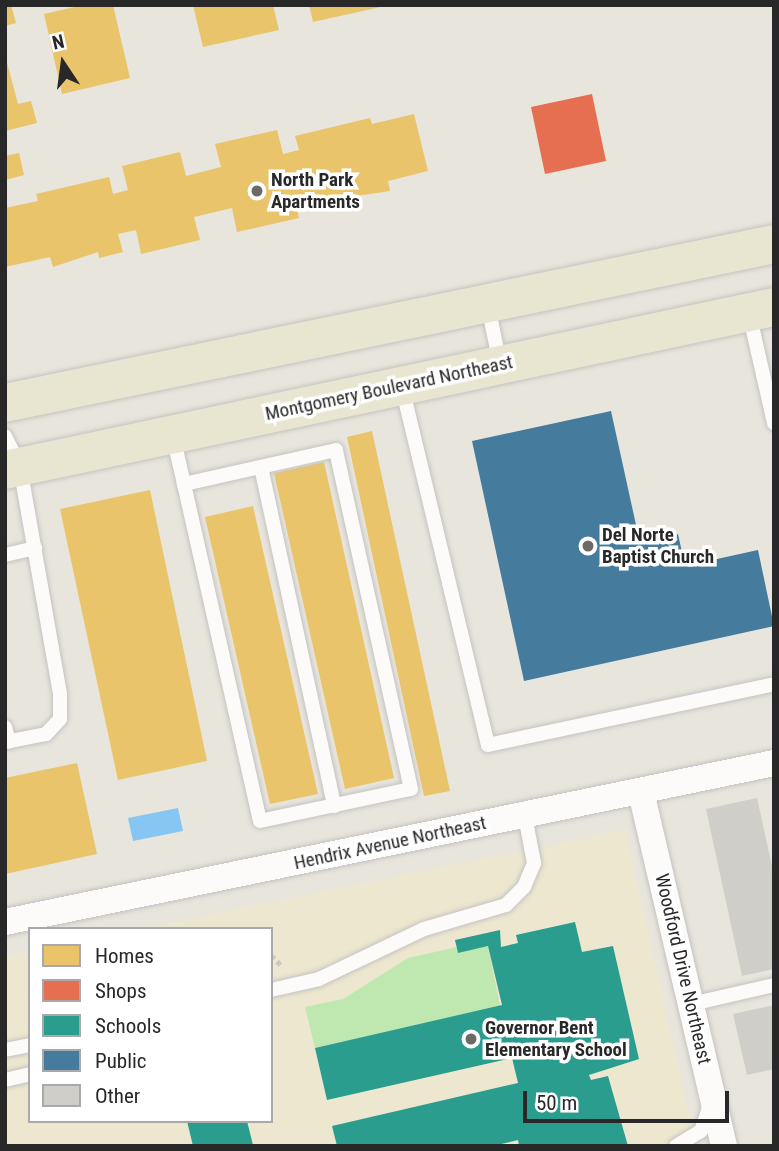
<!DOCTYPE html>
<html>
<head>
<meta charset="utf-8">
<style>
  body { margin:0 }
  #map { position:relative; width:779px; height:1151px; overflow:hidden; background:#e8e5dc; font-family:"Roboto Condensed",sans-serif }
  div>[style] { position:absolute }
  .education>* { inset:0; background:#ede7cf }
  .green>* { inset:0; background:#bfe8b1 }
  .water>* { inset:0; background:#87c6f2 }
  .homes>* { inset:0; background:#e9c46a }
  .shops>* { inset:0; background:#e76f51 }
  .schools>* { inset:0; background:#2a9d8f }
  .public>* { inset:0; background:#457b9d }
  .building>* { inset:0; background:#d0cec8 }
  .path>* { height:4.5px; margin-top:-2.25px; transform-origin:0; background:repeating-linear-gradient(90deg,#c9c8c7 0 5px,transparent 0 8.5px) }
  .roads { filter:drop-shadow(0 0 2px #c4c3c3) drop-shadow(0 0 2px #c4c3c3) }
  .lane>* { height:14px; margin:-7px; padding:0 7px; transform-origin:7px; border-radius:7px; background:#fcfbfa }
  .street>* { height:26px; margin:-13px; padding:0 13px; transform-origin:13px; border-radius:13px; background:#fcfbfa }
  .primary>* { height:38px; margin:-19px; padding:0 19px; transform-origin:19px; border-radius:19px; background:#e8e6d0 }
  .dots>* { width:19px; height:19px; translate:-50% -50%; box-sizing:border-box; border:4px solid #fff; border-radius:50% }
  span { translate:-50% -50%; white-space:nowrap; text-align:center; line-height:1.15; -webkit-text-stroke:7px #fff; paint-order:stroke }
  .poi-label { font-size:19px; color:#282828; font-weight:700 }
  .left { translate:0 -50%; text-align:left }
  .street-label { font-size:19px; color:#282828 }
  .frame { position:absolute; inset:0; border:7px solid #282828; pointer-events:none }
  .legend { position:absolute; left:28px; top:927px; width:245px; height:196px; box-sizing:border-box; background:#fff; border:2px solid #a9a9a9; margin:0; padding:9px 12px; list-style:none; font-size:21px; color:#282828 }
  .legend li { display:flex; align-items:center; gap:14px; height:35px }
  .legend b { width:35px; border:2px solid #a9a9a9 }
  .north { position:absolute; left:28px; top:28px; width:70px; height:70px; -webkit-text-stroke:5px #fff; paint-order:stroke; rotate:347deg; font-size:19px; font-weight:700; line-height:28px; text-align:center; color:#282828 }
  .north::after { content:''; display:block; margin:auto; width:24px; height:32px; background:#282828; clip-path:polygon(50% 0,100% 100%,50% 72%,0 100%) }
  .scale { position:absolute; left:523px; top:1091px; width:206px; height:32px; box-sizing:border-box; border:4px solid #282828; border-top:0; padding-left:9px; font-size:21px; line-height:24px; white-space:nowrap; color:#282828; -webkit-text-stroke:5px #fff; paint-order:stroke }
</style>
</head>
<body>
<div id="map">
  <div class="education">
    <div style="clip-path:polygon(625px 830px,696px 1146px,5px 1146px,5px 956px,30px 951px,30px 1121px,271px 1121px,271px 929px,140px 929px)"></div>
  </div>
  <div class="green">
    <div style="clip-path:polygon(488px 946px,500px 1006px,315px 1048px,305px 1007px,343px 999px,408px 958px,457px 947px)"></div>
  </div>
  <div class="water">
    <div style="clip-path:polygon(178px 808px,183px 831px,133px 841px,128px 818px)"></div>
  </div>
  <div class="homes">
    <div style="clip-path:polygon(5px 5px,11px 5px,16px 23px,5px 26px)"></div>
    <div style="clip-path:polygon(83px 5px,113px 5px,130px 78px,62px 94px,44px 14px)"></div>
    <div style="clip-path:polygon(193px 5px,273px 5px,279px 30px,203px 47px)"></div>
    <div style="clip-path:polygon(309px 5px,385px 5px,385px 6px,313px 22px)"></div>
    <div style="clip-path:polygon(5px 55px,18px 104px,31px 101px,37px 123px,5px 131px)"></div>
    <div style="clip-path:polygon(414px 114px,428px 171px,388px 181px,390px 191px,336px 199px,337px 205px,313px 210px,312px 205px,297px 209px,299px 218px,237px 232px,232px 208px,194px 217px,200px 240px,141px 254px,136px 230px,118px 234px,123px 252px,99px 258px,98px 252px,53px 267px,50px 257px,5px 267px,5px 208px,38px 201px,36px 194px,109px 177px,113px 194px,128px 190px,122px 166px,180px 152px,186px 176px,221px 167px,215px 144px,277px 130px,283px 154px,299px 150px,295px 136px,370px 118px,372px 124px)"></div>
    <div style="clip-path:polygon(19px 153px,24px 175px,5px 180px,5px 156px)"></div>
    <div style="clip-path:polygon(372px 431px,450px 791px,424px 796px,347px 437px)"></div>
    <div style="clip-path:polygon(324px 462px,394px 778px,345px 789px,274px 473px)"></div>
    <div style="clip-path:polygon(150px 490px,207px 761px,118px 780px,60px 509px)"></div>
    <div style="clip-path:polygon(253px 506px,318px 794px,270px 804px,205px 517px)"></div>
    <div style="clip-path:polygon(77px 763px,97px 854px,5px 874px,5px 778px)"></div>
  </div>
  <div class="shops">
    <div style="clip-path:polygon(592px 94px,606px 161px,545px 174px,531px 107px)"></div>
  </div>
  <div class="schools">
    <div style="clip-path:polygon(575px 922px,582px 952px,613px 946px,639px 1059px,589px 1075px,591px 1080px,608px 1076px,628px 1146px,519px 1146px,518px 1140px,493px 1146px,337px 1146px,332px 1126px,518px 1083px,512px 1058px,327px 1100px,315px 1048px,502px 1005px,488px 946px,458px 953px,455px 940px,500px 930px,501px 947px,518px 943px,516px 935px)"></div>
    <div style="clip-path:polygon(187px 1121px,247px 1121px,253px 1145px,193px 1146px)"></div>
  </div>
  <div class="public">
    <div style="clip-path:polygon(611px 411px,640px 543px,678px 534px,685px 566px,758px 550px,774px 626px,524px 681px,472px 441px)"></div>
  </div>
  <div class="building">
    <div style="clip-path:polygon(757px 798px,774px 875px,774px 969px,742px 976px,706px 809px)"></div>
    <div style="clip-path:polygon(774px 1005px,774px 1069px,747px 1075px,733px 1014px)"></div>
  </div>
  <div class="path">
    <div style="left:271px;top:955px;width:16px;rotate:45deg"></div>
  </div>
  <div class="roads">
    <div class="lane">
      <div style="left:488px;top:306px;width:59px;rotate:78.3deg"></div>
      <div style="left:749px;top:313px;width:113px;rotate:77.2deg"></div>
      <div style="left:402px;top:387px;width:368px;rotate:76.5deg"></div>
      <div style="left:488px;top:745px;width:292px;rotate:-12deg"></div>
      <div style="left:5px;top:436px;width:34px;rotate:64deg"></div>
      <div style="left:20px;top:467px;width:231px;rotate:80deg"></div>
      <div style="left:60px;top:695px;width:24px;rotate:90deg"></div>
      <div style="left:60px;top:719px;width:21px;rotate:133deg"></div>
      <div style="left:46px;top:734px;width:42px;rotate:169deg"></div>
      <div style="left:173px;top:436px;width:49px;rotate:77.1deg"></div>
      <div style="left:184px;top:484px;width:345px;rotate:77.3deg"></div>
      <div style="left:260px;top:821px;width:154px;rotate:-12deg"></div>
      <div style="left:411px;top:789px;width:347px;rotate:-102.5deg"></div>
      <div style="left:336px;top:450px;width:156px;rotate:167.4deg"></div>
      <div style="left:261px;top:467px;width:347px;rotate:77.8deg"></div>
      <div style="left:5px;top:555px;width:31px;rotate:-13deg"></div>
      <div style="left:5px;top:727px;width:15px;rotate:74deg"></div>
      <div style="left:271px;top:990px;width:49px;rotate:-12.9deg"></div>
      <div style="left:319px;top:979px;width:116px;rotate:-25.5deg"></div>
      <div style="left:424px;top:929px;width:85px;rotate:-16.3deg"></div>
      <div style="left:506px;top:905px;width:25px;rotate:-45deg"></div>
      <div style="left:524px;top:887px;width:26px;rotate:-67deg"></div>
      <div style="left:534px;top:863px;width:48px;rotate:-100.8deg"></div>
      <div style="left:691px;top:1004px;width:85px;rotate:-12.9deg"></div>
      <div style="left:5px;top:1050px;width:25px;rotate:-11deg"></div>
      <div style="left:5px;top:1080px;width:26px;rotate:-13deg"></div>
      <div style="left:676px;top:1146px;width:29px;rotate:-31deg"></div>
      <div style="left:701px;top:1131px;width:31px;rotate:-71deg"></div>
    </div>
    <div class="street">
      <div style="left:641px;top:792px;width:364px;rotate:76.8deg"></div>
      <div style="left:5px;top:922px;width:785px;rotate:-11.68deg"></div>
    </div>
    <div class="primary">
      <div style="left:5px;top:403px;width:785px;rotate:-11.68deg"></div>
      <div style="left:5px;top:470px;width:786px;rotate:-11.97deg"></div>
    </div>
  </div>
  <div class="dots">
    <div style="left:257px;top:191px;background:#6b6a67"></div>
    <div style="left:588px;top:546px;background:#6b6a67"></div>
    <div style="left:471px;top:1039px;background:#6b6a67"></div>
  </div>
  <div class="poi-label">
    <span class="left" style="left:271px;top:191px">North Park<br>Apartments</span>
    <span class="left" style="left:602px;top:546px">Del Norte<br>Baptist Church</span>
    <span class="left" style="left:485px;top:1039px">Governor Bent<br>Elementary School</span>
  </div>
  <div class="street-label">
    <span style="left:389px;top:388px;rotate:-12deg">Montgomery Boulevard Northeast</span>
    <span style="left:390px;top:843px;rotate:-12deg">Hendrix Avenue Northeast</span>
    <span style="left:683px;top:969px;rotate:77deg">Woodford Drive Northeast</span>
  </div>
  <div class="frame"></div>
  <ul class="legend">
  <li><b style="height:19px;background:#e9c46a"></b>Homes</li>
  <li><b style="height:19px;background:#e76f51"></b>Shops</li>
  <li><b style="height:19px;background:#2a9d8f"></b>Schools</li>
  <li><b style="height:19px;background:#457b9d"></b>Public</li>
  <li><b style="height:19px;background:#d0cec8"></b>Other</li>
  </ul>
  <div class="north">N</div>
  <div class="scale">50 m</div>
</div>
</body>
</html>
